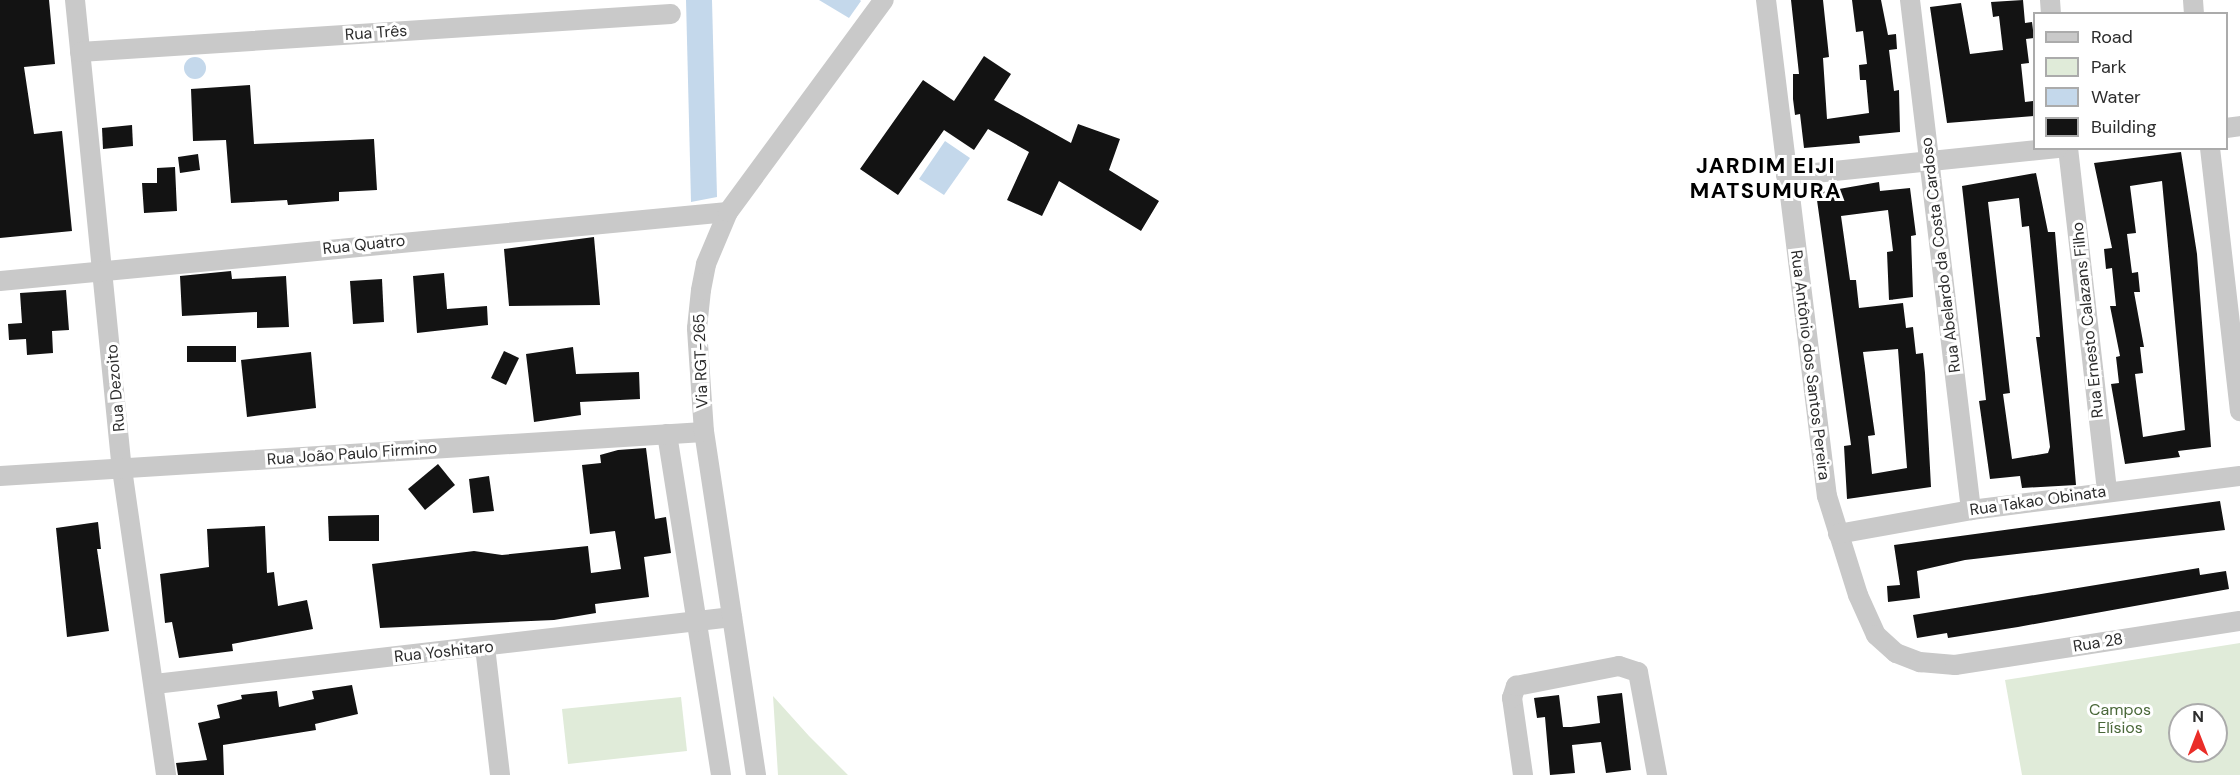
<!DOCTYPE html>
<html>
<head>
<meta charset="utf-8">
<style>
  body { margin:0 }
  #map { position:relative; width:2240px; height:775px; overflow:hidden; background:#fff; font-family:"DM Sans",sans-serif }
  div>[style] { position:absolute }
  .green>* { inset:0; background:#e0ebd9 }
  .water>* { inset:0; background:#c4d8eb }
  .round { border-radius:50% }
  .building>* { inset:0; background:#131313 }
  .minor>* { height:20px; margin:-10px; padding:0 10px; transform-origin:10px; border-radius:10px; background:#c9c9c9 }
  span { translate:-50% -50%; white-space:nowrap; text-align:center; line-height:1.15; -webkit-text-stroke:6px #fff; paint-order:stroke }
  .street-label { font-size:16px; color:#2c2c2c }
  .park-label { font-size:16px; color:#4a6839 }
  .district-label { font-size:22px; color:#000; font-weight:700; letter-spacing:1.5px }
  .legend { position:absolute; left:2033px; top:12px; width:195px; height:138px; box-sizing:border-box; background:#fff; border:2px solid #ababab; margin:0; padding:8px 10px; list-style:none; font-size:18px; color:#2c2c2c }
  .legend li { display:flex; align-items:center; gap:12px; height:30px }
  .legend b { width:30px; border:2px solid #ababab }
  .north { position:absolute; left:2168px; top:703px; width:60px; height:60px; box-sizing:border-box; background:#fff; border:2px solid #ababab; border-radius:50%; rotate:0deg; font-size:16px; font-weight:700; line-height:24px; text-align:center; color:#2c2c2c }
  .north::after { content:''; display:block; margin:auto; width:21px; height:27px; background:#ea2d28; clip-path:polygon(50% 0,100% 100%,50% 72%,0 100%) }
</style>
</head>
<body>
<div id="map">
  <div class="green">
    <div style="clip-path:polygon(evenodd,2240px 643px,2240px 775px,2022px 775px,2005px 680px,2240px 643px,2180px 715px,2216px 715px,2216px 751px,2180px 751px,2180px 715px)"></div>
    <div style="clip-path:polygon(773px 696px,809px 736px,848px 775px,778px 775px)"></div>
    <div style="clip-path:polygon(681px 697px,687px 751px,568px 764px,562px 709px)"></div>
  </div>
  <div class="water">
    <div style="clip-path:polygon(686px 0,712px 0,717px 197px,691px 202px)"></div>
    <div style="clip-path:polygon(819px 0,860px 0,861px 1px,849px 18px)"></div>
    <div class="round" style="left:184px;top:57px;width:22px;height:22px"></div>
    <div style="clip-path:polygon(945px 141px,970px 158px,944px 195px,919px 179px)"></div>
  </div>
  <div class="building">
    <div style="clip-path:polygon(0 0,49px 0,55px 64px,24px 67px,34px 134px,62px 131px,72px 231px,0 238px)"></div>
    <div style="clip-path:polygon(1791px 0,1823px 0,1829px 57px,1823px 58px,1827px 119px,1869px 113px,1866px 80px,1860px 80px,1859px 65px,1867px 64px,1863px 31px,1856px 32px,1852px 0,1881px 0,1888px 35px,1896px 34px,1897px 49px,1889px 50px,1894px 91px,1899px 90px,1900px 132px,1859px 136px,1860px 143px,1804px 148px,1800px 114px,1795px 115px,1793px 99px,1793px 74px,1799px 74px)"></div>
    <div style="clip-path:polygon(2023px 0,2025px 23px,2032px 22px,2034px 38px,2026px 39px,2029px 63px,2021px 64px,2025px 102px,2033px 101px,2034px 116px,1947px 123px,1930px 7px,1961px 3px,1970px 54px,2003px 50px,1999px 16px,1993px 17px,1991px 2px)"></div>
    <div style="clip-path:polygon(984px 56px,1011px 74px,994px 100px,1071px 143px,1078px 124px,1120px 139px,1109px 170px,1159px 201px,1141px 231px,1059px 181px,1042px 216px,1007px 200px,1029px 152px,988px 129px,974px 150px,944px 130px,898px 195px,860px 169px,923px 80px,954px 101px)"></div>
    <div style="clip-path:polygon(250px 85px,254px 144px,374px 139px,377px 190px,339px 192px,339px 201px,288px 205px,287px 200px,231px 203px,226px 140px,193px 141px,191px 89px)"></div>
    <div style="clip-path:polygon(132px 125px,133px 146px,103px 149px,102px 128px)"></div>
    <div style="clip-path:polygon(evenodd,2181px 152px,2197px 254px,2211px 447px,2178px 451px,2180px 457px,2125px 464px,2111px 384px,2119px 383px,2116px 357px,2120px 356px,2110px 306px,2116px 306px,2112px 268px,2106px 269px,2104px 249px,2112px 248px,2094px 163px,2181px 152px,2162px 181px,2185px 430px,2143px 437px,2135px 374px,2143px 373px,2140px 347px,2144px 347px,2134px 292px,2140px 292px,2138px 272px,2132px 273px,2127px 234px,2136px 233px,2130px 186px,2162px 181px)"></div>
    <div style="clip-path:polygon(198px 154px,200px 170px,180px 173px,178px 157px)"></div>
    <div style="clip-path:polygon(175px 167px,177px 211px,144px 213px,142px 183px,157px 183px,157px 168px)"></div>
    <div style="clip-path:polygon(evenodd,2036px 173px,2048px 232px,2055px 232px,2076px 485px,2022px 488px,2020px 476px,1990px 479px,1979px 401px,1986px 400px,1962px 186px,2036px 173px,2019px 198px,2022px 227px,2029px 226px,2040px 337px,2036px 337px,2050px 447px,2048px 453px,2012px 459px,2003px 394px,2010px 393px,1988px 202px,2019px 198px)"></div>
    <div style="clip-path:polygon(evenodd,1879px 182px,1880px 191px,1910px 188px,1916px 235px,1911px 236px,1913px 297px,1889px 300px,1887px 252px,1893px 251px,1888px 210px,1841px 216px,1850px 280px,1856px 280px,1859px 308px,1903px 303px,1906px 328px,1913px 327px,1916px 354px,1923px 353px,1925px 373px,1931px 487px,1847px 499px,1844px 446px,1851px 445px,1816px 193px,1879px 182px,1898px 349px,1907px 468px,1872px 474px,1868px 436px,1875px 435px,1863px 352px,1898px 349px)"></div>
    <div style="clip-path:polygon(594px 237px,600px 305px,509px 306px,504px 249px)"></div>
    <div style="clip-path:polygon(231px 271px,232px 279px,286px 276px,289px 327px,257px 328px,257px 312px,182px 316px,180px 276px)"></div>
    <div style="clip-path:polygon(444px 273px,447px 309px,487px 306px,488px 325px,417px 333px,413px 276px)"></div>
    <div style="clip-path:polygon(382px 279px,384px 322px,353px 324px,350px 281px)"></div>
    <div style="clip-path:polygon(66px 290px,69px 330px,52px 331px,53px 353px,27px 355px,26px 339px,9px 340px,8px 324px,22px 323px,20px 293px)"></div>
    <div style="clip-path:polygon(187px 346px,236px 346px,236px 362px,187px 362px)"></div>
    <div style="clip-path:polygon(573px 347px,576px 374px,639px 372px,640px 399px,580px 402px,581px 415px,534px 422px,526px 354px)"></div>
    <div style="clip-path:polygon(504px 351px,519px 358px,506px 385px,491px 378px)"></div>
    <div style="clip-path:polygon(311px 352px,316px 408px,247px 417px,241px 360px)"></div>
    <div style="clip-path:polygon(646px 448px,655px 519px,666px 517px,671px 553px,644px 557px,649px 597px,595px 604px,596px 613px,554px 620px,380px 628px,372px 564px,474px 551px,502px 555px,588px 546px,591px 573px,621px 569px,615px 531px,590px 534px,582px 465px,601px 463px,600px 455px,618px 450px)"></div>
    <div style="clip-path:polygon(438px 464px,455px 485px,425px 510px,408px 489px)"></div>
    <div style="clip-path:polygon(489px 476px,494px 511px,473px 513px,469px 479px)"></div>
    <div style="clip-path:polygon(2220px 501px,2225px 530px,1965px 560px,1917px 571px,1920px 598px,1888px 602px,1887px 586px,1900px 585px,1894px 545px)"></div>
    <div style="clip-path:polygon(379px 515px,379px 541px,329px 541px,328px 516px)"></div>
    <div style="clip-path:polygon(98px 522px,101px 549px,97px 549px,109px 631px,67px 637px,56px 528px)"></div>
    <div style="clip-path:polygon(265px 526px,267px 573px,274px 572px,278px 606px,307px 600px,313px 629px,232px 644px,233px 651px,179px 658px,172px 622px,165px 623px,160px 574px,209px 567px,207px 529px)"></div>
    <div style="clip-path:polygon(2199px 568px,2200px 575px,2226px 571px,2229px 589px,2018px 627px,1948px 638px,1947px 633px,1917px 638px,1913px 615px)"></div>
    <div style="clip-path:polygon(352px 685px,358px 714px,315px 724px,316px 730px,223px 745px,224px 775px,178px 775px,176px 763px,207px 760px,198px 723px,220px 718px,217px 705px,242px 699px,241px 695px,277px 691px,279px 707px,314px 699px,312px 691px)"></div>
    <div style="clip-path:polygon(1622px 693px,1631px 770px,1606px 773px,1601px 742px,1572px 745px,1575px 773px,1550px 775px,1545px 717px,1537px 718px,1534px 698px,1559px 695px,1563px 727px,1571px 727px,1600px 723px,1597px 696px)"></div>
  </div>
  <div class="minor">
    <div style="left:75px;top:0;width:471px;rotate:84.3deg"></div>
    <div style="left:122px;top:469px;width:309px;rotate:81.8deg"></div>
    <div style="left:1766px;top:0;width:500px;rotate:83deg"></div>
    <div style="left:1827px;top:496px;width:104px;rotate:72.6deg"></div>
    <div style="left:1858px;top:595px;width:44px;rotate:65.8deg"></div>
    <div style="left:1876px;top:635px;width:27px;rotate:42deg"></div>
    <div style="left:1896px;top:653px;width:26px;rotate:21deg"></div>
    <div style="left:1920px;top:662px;width:35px;rotate:5deg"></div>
    <div style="left:1955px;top:665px;width:288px;rotate:-8.8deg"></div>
    <div style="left:1910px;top:0;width:514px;rotate:83.18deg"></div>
    <div style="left:2050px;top:0;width:14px;rotate:86deg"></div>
    <div style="left:2193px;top:0;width:14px;rotate:86deg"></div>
    <div style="left:80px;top:52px;width:592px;rotate:-3.68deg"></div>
    <div style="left:2226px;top:128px;width:14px;rotate:-8deg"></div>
    <div style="left:2068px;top:148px;width:345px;rotate:83.5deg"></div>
    <div style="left:2210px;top:148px;width:265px;rotate:83.5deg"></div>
    <div style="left:1786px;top:176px;width:273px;rotate:-5.9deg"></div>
    <div style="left:0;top:281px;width:731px;rotate:-5.41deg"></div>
    <div style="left:667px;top:434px;width:345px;rotate:81deg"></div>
    <div style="left:0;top:476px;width:705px;rotate:-3.58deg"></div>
    <div style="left:1838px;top:534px;width:135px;rotate:-10.2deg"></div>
    <div style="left:1971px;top:510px;width:271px;rotate:-7.2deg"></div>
    <div style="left:485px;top:647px;width:129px;rotate:83.3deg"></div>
    <div style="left:155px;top:684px;width:581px;rotate:-6.62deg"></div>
    <div style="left:756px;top:775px;width:347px;rotate:-98.6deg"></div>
    <div style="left:704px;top:432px;width:104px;rotate:-93.9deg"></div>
    <div style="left:697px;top:328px;width:38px;rotate:-84deg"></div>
    <div style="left:701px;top:290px;width:26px;rotate:-79deg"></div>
    <div style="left:706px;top:264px;width:56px;rotate:-67.1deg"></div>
    <div style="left:728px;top:212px;width:263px;rotate:-53.7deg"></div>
    <div style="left:1523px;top:775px;width:78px;rotate:-98.1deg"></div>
    <div style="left:1512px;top:698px;width:13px;rotate:-72deg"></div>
    <div style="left:1516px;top:686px;width:105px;rotate:-11deg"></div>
    <div style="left:1619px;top:666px;width:20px;rotate:18deg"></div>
    <div style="left:1638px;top:672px;width:105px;rotate:79.5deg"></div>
  </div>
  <div class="street-label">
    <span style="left:376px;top:33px;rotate:-4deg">Rua Três</span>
    <span style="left:364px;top:245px;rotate:-6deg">Rua Quatro</span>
    <span style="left:1941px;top:255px;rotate:-97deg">Rua Abelardo da Costa Cardoso</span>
    <span style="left:2088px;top:320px;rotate:-96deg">Rua Ernesto Calazans Filho</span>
    <span style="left:701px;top:361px;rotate:-92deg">Via RGT-265</span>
    <span style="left:1810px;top:365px;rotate:83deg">Rua Antônio dos Santos Pereira</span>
    <span style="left:116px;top:388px;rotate:-95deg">Rua Dezoito</span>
    <span style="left:352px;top:454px;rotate:-4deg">Rua João Paulo Firmino</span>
    <span style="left:2038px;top:501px;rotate:-8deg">Rua Takao Obinata</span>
    <span style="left:2098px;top:643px;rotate:-9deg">Rua 28</span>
    <span style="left:444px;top:652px;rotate:-6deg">Rua Yoshitaro</span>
  </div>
  <div class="park-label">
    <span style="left:2120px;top:719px">Campos<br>Elísios</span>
  </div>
  <div class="district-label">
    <span style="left:1766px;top:178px">JARDIM EIJI<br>MATSUMURA</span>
  </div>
  <ul class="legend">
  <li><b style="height:8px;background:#c9c9c9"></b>Road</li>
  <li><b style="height:16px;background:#e0ebd9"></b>Park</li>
  <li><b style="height:16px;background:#c4d8eb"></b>Water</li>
  <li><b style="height:16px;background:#131313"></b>Building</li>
  </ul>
  <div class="north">N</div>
</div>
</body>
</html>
